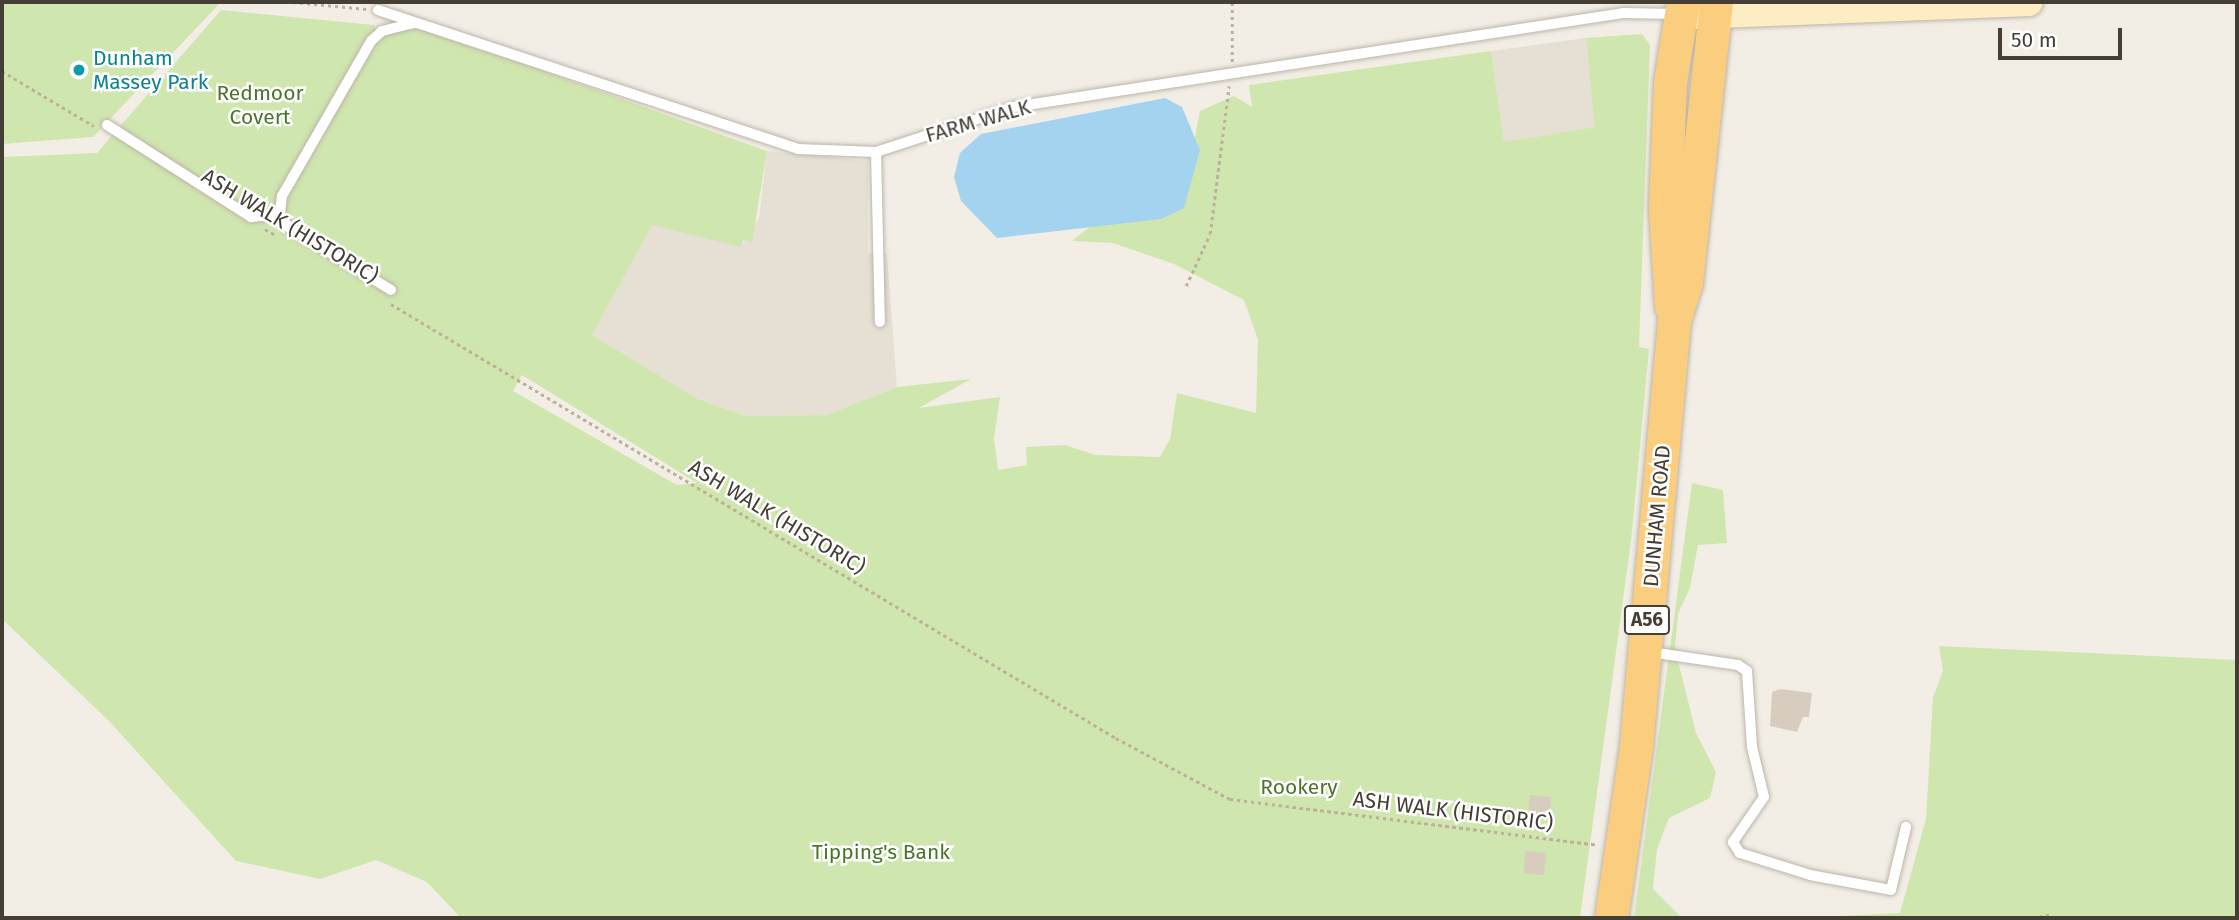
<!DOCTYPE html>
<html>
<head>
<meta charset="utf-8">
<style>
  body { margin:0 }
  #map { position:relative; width:2239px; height:920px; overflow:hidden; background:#f2eee6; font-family:"Fira Sans",sans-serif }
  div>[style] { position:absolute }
  .residential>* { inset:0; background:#e6e0d4 }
  .green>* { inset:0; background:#d0e6af }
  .water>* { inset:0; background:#a3d3ee }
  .building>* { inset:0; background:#d7ccbe }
  .path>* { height:2.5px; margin-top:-1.25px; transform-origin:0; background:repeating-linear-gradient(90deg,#bfb09a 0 3.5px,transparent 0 7px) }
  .roads { filter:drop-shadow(0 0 2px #bdb5a8) drop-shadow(0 0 2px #bdb5a8) }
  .service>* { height:10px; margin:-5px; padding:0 5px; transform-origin:5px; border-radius:5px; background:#fff }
  .secondary>* { height:28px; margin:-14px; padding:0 14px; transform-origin:14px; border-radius:14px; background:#fdedc5 }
  .trunk>* { height:33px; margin:-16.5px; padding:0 16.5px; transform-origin:16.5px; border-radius:16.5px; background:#fbce7f }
  .dots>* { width:19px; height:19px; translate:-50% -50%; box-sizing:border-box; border:4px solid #fff; border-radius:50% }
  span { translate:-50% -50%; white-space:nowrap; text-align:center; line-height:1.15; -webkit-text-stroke:5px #fff; paint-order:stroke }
  .shield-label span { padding:2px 5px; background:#fff; border:2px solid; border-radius:5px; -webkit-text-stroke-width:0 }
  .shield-label { font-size:19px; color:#453e35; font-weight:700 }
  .culture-label { font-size:21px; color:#0d838f }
  .left { translate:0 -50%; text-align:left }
  .park-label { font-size:21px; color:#4a752a }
  .street-label { font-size:21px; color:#453e35 }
  .frame { position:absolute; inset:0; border:4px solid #453e35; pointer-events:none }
  .scale { position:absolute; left:1998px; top:28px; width:124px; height:32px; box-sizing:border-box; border:4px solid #453e35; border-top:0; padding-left:9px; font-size:21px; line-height:24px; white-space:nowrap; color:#453e35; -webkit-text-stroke:5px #fff; paint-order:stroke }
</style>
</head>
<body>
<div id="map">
  <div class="residential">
    <div style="clip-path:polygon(1586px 38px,1596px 127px,1504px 142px,1491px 51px)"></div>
    <div style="clip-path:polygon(767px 151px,868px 161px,868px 253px,887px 254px,897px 387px,826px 415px,746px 416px,698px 399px,591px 335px,652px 225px,741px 246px,759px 218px)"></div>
  </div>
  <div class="green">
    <div style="clip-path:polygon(2px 2px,221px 2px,93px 137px,2px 144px)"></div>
    <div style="clip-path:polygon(evenodd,221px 10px,374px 25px,379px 38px,399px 30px,426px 29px,767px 151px,752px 242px,743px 240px,741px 247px,652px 225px,592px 335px,698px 399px,746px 416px,826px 415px,897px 387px,971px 379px,919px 408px,1000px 397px,994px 438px,998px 470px,1027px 465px,1026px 447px,1065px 445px,1095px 455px,1160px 457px,1170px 439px,1177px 393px,1256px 413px,1258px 340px,1244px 300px,1174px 264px,1113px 243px,1072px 241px,1110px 211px,1188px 173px,1200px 111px,1234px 96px,1252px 107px,1249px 85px,1491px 51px,1504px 142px,1595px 127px,1586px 38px,1642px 34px,1650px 45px,1639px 347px,1649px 349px,1631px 541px,1580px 918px,461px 918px,427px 882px,376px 860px,320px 879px,236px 861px,109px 721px,2px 619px,2px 157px,97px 153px,221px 10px,522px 375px,697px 483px,677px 485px,513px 391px,522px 375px)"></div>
    <div style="clip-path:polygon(1692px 483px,1723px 490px,1727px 543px,1698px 545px,1690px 588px,1678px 614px,1675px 649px,1696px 733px,1716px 772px,1710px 798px,1669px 818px,1657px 849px,1653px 889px,1682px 918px,1634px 918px)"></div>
    <div style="clip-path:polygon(1939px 646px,2237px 660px,2237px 918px,1798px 918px,1900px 913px,1926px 819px,1933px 697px,1943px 671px)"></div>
  </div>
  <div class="water">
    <div style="clip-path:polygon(1165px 98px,1182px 107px,1200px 150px,1184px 208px,1161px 219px,997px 238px,961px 201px,954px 177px,960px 153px,981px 134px)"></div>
  </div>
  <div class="building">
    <div style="clip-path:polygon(1780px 689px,1812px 693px,1809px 717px,1803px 717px,1797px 732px,1770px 726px,1772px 692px)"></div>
    <div style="clip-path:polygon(1530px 795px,1551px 797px,1549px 819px,1528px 817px)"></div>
    <div style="clip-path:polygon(1525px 851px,1546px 853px,1544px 875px,1524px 873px)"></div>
  </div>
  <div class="path">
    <div style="left:293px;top:2px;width:74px;rotate:5.4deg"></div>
    <div style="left:1232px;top:62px;width:60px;rotate:-90deg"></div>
    <div style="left:2px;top:71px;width:107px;rotate:30.9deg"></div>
    <div style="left:265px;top:229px;width:14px;rotate:30deg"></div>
    <div style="left:1186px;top:286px;width:57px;rotate:-65.2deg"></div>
    <div style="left:1210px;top:234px;width:149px;rotate:-82.7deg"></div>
    <div style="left:391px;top:304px;width:845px;rotate:30.91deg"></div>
    <div style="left:1116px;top:738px;width:129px;rotate:28.2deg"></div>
    <div style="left:1230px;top:799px;width:370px;rotate:7.1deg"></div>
    <div style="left:2032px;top:918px;width:20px;rotate:-11deg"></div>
  </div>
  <div class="roads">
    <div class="service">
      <div style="left:378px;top:10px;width:442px;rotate:18.3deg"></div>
      <div style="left:798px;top:149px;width:78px;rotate:2.2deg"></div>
      <div style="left:876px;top:152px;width:145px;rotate:-18.1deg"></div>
      <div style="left:1014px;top:107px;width:616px;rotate:-8.77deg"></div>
      <div style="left:1623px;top:13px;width:54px;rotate:1.1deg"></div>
      <div style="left:107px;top:125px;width:171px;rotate:32.6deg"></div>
      <div style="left:251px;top:217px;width:29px;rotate:-6deg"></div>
      <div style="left:876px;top:152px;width:170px;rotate:88.7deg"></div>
      <div style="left:391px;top:290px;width:121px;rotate:-148.5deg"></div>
      <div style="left:288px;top:227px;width:15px;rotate:-122deg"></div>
      <div style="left:280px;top:214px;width:18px;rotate:-84deg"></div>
      <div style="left:282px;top:196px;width:179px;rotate:-60.1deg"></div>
      <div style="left:371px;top:41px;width:15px;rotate:-42deg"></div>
      <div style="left:382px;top:31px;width:33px;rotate:-14deg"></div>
      <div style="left:1650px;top:652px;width:89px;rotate:8.4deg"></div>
      <div style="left:1738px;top:665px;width:11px;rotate:34deg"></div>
      <div style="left:1747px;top:671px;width:76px;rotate:86.2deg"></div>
      <div style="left:1752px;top:747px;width:51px;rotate:76.5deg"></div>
      <div style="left:1764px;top:797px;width:55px;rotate:124.6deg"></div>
      <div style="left:1733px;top:842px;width:13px;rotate:58deg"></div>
      <div style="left:1740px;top:853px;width:73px;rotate:17.4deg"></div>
      <div style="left:1810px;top:875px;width:82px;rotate:10.5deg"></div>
      <div style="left:1891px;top:890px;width:65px;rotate:-76.6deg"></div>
    </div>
    <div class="secondary">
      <div style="left:1693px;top:15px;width:336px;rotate:-2.2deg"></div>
    </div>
    <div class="trunk">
      <div style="left:1671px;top:306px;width:99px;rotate:-93.5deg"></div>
      <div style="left:1665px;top:207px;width:125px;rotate:-87.7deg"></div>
      <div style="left:1670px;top:82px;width:81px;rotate:-80.8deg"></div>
      <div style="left:1611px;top:918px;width:174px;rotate:-81.7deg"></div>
      <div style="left:1636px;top:746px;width:427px;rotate:-84.9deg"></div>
      <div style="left:1674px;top:321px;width:41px;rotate:-72.9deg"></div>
      <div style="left:1686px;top:282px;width:282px;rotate:-83.9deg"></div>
    </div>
  </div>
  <div class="dots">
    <div style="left:79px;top:70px;background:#0f9aa8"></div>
  </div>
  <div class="shield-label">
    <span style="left:1647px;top:620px">A56</span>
  </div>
  <div class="culture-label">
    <span class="left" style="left:93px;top:70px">Dunham<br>Massey Park</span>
  </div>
  <div class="park-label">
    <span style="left:260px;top:105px">Redmoor<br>Covert</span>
    <span style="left:1299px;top:787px">Rookery</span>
    <span style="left:881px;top:852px">Tipping's Bank</span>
  </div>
  <div class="street-label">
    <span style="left:978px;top:121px;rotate:-16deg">FARM WALK</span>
    <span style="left:290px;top:226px;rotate:31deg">ASH WALK (HISTORIC)</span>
    <span style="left:1657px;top:516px;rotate:-85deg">DUNHAM ROAD</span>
    <span style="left:777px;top:517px;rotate:31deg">ASH WALK (HISTORIC)</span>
    <span style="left:1453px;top:811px;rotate:7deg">ASH WALK (HISTORIC)</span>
  </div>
  <div class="frame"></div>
  <div class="scale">50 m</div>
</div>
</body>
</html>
